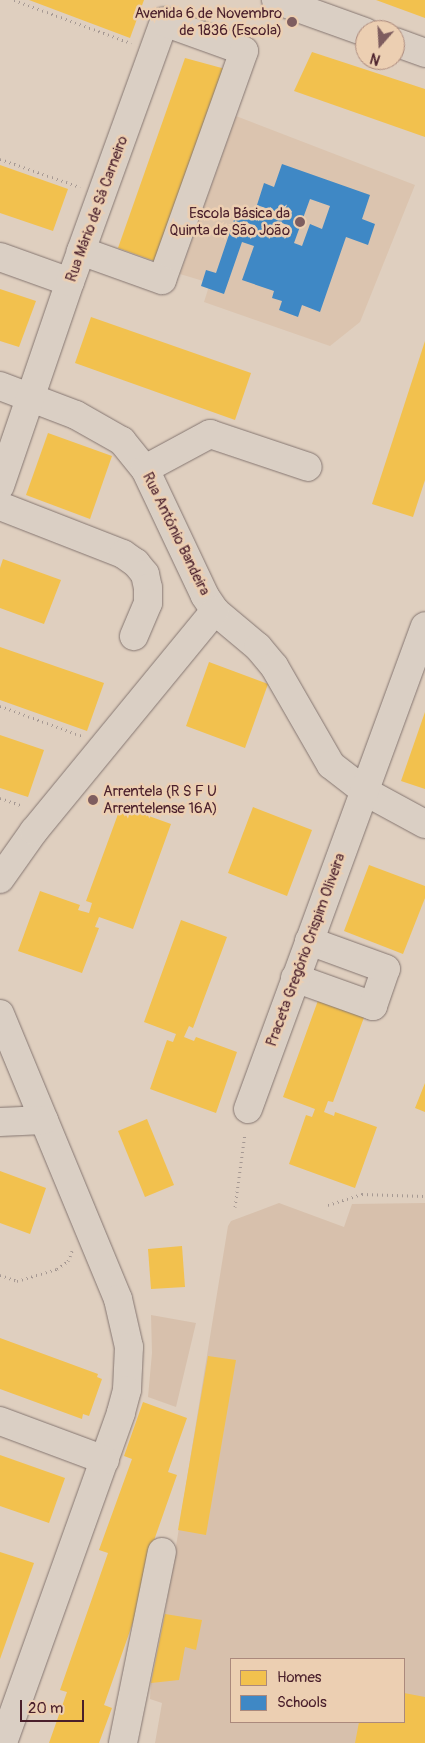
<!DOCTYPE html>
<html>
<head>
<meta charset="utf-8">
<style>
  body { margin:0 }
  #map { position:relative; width:425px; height:1743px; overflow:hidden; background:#dfcfbf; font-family:Pangolin,sans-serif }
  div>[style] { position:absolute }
  .built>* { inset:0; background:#dbc4af }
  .green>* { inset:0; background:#d7c0ac }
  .homes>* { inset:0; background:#f2c14e }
  .schools>* { inset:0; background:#3f88c5 }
  .path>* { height:3px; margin-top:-1.5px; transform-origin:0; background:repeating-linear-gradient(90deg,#a69993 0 1px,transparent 0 5px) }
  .roads { filter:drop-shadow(0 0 1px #857671) drop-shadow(0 0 1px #857671) }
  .minor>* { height:28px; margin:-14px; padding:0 14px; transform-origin:14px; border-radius:14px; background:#dacfc4 }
  .dots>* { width:14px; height:14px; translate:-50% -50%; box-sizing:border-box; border:2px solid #eccfb2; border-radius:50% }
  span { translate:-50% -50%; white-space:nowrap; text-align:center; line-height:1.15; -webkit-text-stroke:5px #eccfb2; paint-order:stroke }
  .poi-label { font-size:15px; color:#4a1f2b }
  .right { translate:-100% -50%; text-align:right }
  .left { translate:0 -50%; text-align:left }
  .street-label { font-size:15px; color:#4a1f2b }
  .legend { position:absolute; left:230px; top:1658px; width:175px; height:65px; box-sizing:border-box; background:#eccfb2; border:1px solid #ab897c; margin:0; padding:6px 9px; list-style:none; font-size:15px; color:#4a1f2b }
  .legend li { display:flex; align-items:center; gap:10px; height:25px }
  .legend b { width:25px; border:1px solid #ab897c }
  .north { position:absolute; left:355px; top:20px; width:50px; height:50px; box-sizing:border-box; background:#eccfb2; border:1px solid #ab897c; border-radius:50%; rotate:199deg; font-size:14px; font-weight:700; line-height:20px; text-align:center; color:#4a1f2b }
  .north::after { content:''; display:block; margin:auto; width:18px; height:22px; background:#7e5d5f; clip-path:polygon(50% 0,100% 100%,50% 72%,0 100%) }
  .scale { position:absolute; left:20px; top:1700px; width:64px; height:22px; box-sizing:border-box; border:2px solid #4a1f2b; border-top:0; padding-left:6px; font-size:15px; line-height:18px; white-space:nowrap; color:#4a1f2b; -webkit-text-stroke:4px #eccfb2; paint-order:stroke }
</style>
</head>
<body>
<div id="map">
  <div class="built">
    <div style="clip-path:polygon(236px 116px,415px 185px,360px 322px,330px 346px,204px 302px,210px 283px,180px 274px)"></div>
  </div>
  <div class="green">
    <div style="clip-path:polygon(evenodd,279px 1203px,344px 1227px,352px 1204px,425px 1203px,425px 1743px,155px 1743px,162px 1703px,150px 1699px,151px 1683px,165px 1614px,228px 1226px,231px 1221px,279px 1203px,231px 1659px,404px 1659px,404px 1722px,231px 1722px,231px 1659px)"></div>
    <div style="clip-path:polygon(151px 1315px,196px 1323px,176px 1407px,148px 1397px,152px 1353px)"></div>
  </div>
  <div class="homes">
    <div style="clip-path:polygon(29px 0,144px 0,130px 38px)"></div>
    <div style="clip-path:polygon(376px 0,425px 0,425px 18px)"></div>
    <div style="clip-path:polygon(312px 52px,425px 89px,425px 137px,294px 91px)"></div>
    <div style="clip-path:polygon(185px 58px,229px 70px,160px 263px,118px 248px)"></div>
    <div style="clip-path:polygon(0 165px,68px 189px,53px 231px,0 213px)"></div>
    <div style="clip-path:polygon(0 289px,36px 301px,19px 347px,0 341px)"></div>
    <div style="clip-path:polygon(91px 317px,251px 373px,235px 420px,75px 363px)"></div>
    <div style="clip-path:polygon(425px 341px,425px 480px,413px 517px,372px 504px)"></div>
    <div style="clip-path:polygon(48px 433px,112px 456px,90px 519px,26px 495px)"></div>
    <div style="clip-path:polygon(3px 559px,61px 580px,44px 624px,0 608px,0 568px)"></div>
    <div style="clip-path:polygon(0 647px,104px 683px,87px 731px,0 700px)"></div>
    <div style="clip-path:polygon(209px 662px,268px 684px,245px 748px,186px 726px)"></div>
    <div style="clip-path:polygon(425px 712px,425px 789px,401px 781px)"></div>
    <div style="clip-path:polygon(0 735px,44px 750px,28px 797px,0 788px)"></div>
    <div style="clip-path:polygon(121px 806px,171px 824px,133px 929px,99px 917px,95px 927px,99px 928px,82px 973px,18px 951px,40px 891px,80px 905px,78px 910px,89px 913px,92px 903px,86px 901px)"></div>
    <div style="clip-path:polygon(253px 807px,312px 830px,287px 896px,228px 873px)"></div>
    <div style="clip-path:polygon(369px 865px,425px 886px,425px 898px,403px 954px,344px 931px)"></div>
    <div style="clip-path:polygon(181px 920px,227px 937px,193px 1028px,189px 1026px,184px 1037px,194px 1041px,196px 1037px,237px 1052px,216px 1113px,150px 1089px,167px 1040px,173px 1042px,176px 1034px,144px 1022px)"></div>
    <div style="clip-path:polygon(320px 995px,366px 1012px,333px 1102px,328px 1101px,324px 1112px,334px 1116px,335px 1112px,377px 1127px,355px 1188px,289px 1164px,306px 1115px,312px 1117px,315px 1109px,283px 1097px)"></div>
    <div style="clip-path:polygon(425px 1083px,425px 1112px,415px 1108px)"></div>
    <div style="clip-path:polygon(147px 1119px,174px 1185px,145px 1197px,118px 1131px)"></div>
    <div style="clip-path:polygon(0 1171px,46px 1188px,30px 1234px,0 1223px)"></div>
    <div style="clip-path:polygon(182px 1246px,185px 1287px,151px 1289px,148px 1249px)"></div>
    <div style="clip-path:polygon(0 1338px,98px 1374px,97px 1377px,102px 1379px,89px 1416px,83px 1414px,82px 1419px,0 1389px)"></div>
    <div style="clip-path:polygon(208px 1356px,236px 1360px,206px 1535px,178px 1530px)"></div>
    <div style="clip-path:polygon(143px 1402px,187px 1418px,168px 1472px,177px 1475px,145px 1566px,152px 1568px,104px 1705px,112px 1708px,99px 1743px,49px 1743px,67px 1692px,60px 1690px,108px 1553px,99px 1550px,132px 1459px,124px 1456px)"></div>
    <div style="clip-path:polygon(0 1455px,65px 1478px,49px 1523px,0 1506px)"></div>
    <div style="clip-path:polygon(0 1552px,34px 1563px,0 1659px)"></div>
    <div style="clip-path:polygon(165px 1614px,202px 1620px,196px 1650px,185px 1647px,179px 1680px,151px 1683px)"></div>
    <div style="clip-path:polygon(404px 1693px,425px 1697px,425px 1743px,355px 1743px,359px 1722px,404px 1722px)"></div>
  </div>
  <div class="schools">
    <div style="clip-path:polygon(evenodd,282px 164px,370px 195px,362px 219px,375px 224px,368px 245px,346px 237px,320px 312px,302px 305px,298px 317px,279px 310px,282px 301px,272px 298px,274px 291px,242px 280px,254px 246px,242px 242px,224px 294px,201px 286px,206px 270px,216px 273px,237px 211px,250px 215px,251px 211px,275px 219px,277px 212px,257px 205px,264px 183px,274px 187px,282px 164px,310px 199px,330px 206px,322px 229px,310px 224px,302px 246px,294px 243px,310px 199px)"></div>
  </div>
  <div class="path">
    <div style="left:14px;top:0;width:125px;rotate:20.2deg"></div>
    <div style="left:0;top:159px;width:85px;rotate:19.3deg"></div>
    <div style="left:0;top:706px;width:87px;rotate:20.1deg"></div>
    <div style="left:0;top:798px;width:24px;rotate:19deg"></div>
    <div style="left:328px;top:1205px;width:36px;rotate:-18deg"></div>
    <div style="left:362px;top:1194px;width:63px;rotate:1.8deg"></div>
    <div style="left:235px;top:1207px;width:75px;rotate:-82.3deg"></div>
    <div style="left:0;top:1275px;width:18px;rotate:19deg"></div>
    <div style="left:17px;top:1281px;width:42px;rotate:-16.7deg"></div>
    <div style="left:57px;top:1269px;width:14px;rotate:-36deg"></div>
    <div style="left:68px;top:1261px;width:11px;rotate:-68deg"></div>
  </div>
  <div class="roads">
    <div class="minor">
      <div style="left:276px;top:0;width:95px;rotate:19.8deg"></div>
      <div style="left:395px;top:42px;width:32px;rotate:20deg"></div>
      <div style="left:0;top:257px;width:74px;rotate:19.7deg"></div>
      <div style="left:0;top:386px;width:81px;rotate:20.9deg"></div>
      <div style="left:76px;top:415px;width:53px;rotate:29.5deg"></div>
      <div style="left:122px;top:441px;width:36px;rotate:51deg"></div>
      <div style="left:145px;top:469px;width:140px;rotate:64.7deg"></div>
      <div style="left:205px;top:596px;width:18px;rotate:56deg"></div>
      <div style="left:215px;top:611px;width:56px;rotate:39.9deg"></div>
      <div style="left:258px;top:647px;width:25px;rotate:50deg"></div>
      <div style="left:274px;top:666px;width:114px;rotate:60.1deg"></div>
      <div style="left:331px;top:765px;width:44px;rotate:37.6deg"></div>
      <div style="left:366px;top:792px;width:67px;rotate:28.5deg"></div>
      <div style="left:145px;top:469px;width:74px;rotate:-28.3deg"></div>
      <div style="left:210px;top:434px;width:103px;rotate:18.6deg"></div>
      <div style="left:0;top:486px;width:216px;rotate:-71.1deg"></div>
      <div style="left:70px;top:282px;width:33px;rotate:-70deg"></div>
      <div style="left:81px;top:251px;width:244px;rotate:-70.1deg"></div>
      <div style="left:164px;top:22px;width:85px;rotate:19.9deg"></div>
      <div style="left:244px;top:51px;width:243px;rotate:109.7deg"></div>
      <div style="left:162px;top:280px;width:86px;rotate:-160.3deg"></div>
      <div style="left:0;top:506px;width:132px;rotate:21.3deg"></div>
      <div style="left:123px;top:554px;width:16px;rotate:35deg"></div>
      <div style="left:136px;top:563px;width:14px;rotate:51deg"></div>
      <div style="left:145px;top:574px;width:14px;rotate:78deg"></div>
      <div style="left:148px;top:588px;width:15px;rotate:90deg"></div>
      <div style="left:148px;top:603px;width:36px;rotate:113deg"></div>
      <div style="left:0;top:879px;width:59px;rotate:-54.7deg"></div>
      <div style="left:34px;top:831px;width:285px;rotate:-50.6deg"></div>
      <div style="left:295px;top:978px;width:83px;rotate:19.7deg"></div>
      <div style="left:373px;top:1006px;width:39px;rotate:-71deg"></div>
      <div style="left:386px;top:969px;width:82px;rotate:-160deg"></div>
      <div style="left:0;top:1014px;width:308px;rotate:67.5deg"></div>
      <div style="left:118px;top:1299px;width:49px;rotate:77.1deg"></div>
      <div style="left:129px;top:1347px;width:43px;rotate:92.7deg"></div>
      <div style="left:127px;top:1390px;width:24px;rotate:105deg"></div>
      <div style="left:121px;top:1413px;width:350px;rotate:109.7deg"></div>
      <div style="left:248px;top:1109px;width:514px;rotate:-69.87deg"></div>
      <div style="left:0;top:1122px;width:44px;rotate:-2.6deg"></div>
      <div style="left:0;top:1421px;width:112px;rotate:20.4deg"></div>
      <div style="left:123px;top:1743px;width:195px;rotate:-78.5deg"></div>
    </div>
  </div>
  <div class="dots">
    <div style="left:292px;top:22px;background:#7e5d5f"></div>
    <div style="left:300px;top:222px;background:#7e5d5f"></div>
    <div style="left:93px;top:800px;background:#7e5d5f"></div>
  </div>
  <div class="poi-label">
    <span class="right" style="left:282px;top:22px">Avenida 6 de Novembro<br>de 1836 (Escola)</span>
    <span class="right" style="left:290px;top:222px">Escola Básica da<br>Quinta de São João</span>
    <span class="left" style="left:103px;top:800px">Arrentela (R S F U<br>Arrentelense 16A)</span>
  </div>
  <div class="street-label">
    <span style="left:97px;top:209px;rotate:-70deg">Rua Mário de Sá Carneiro</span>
    <span style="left:176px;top:534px;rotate:64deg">Rua António Bandeira</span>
    <span style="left:306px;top:950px;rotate:-70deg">Praceta Gregório Crispim Oliveira</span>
  </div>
  <ul class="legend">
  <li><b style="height:14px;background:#f2c14e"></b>Homes</li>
  <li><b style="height:14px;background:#3f88c5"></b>Schools</li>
  </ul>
  <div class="north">N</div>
  <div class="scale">20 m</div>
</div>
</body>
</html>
